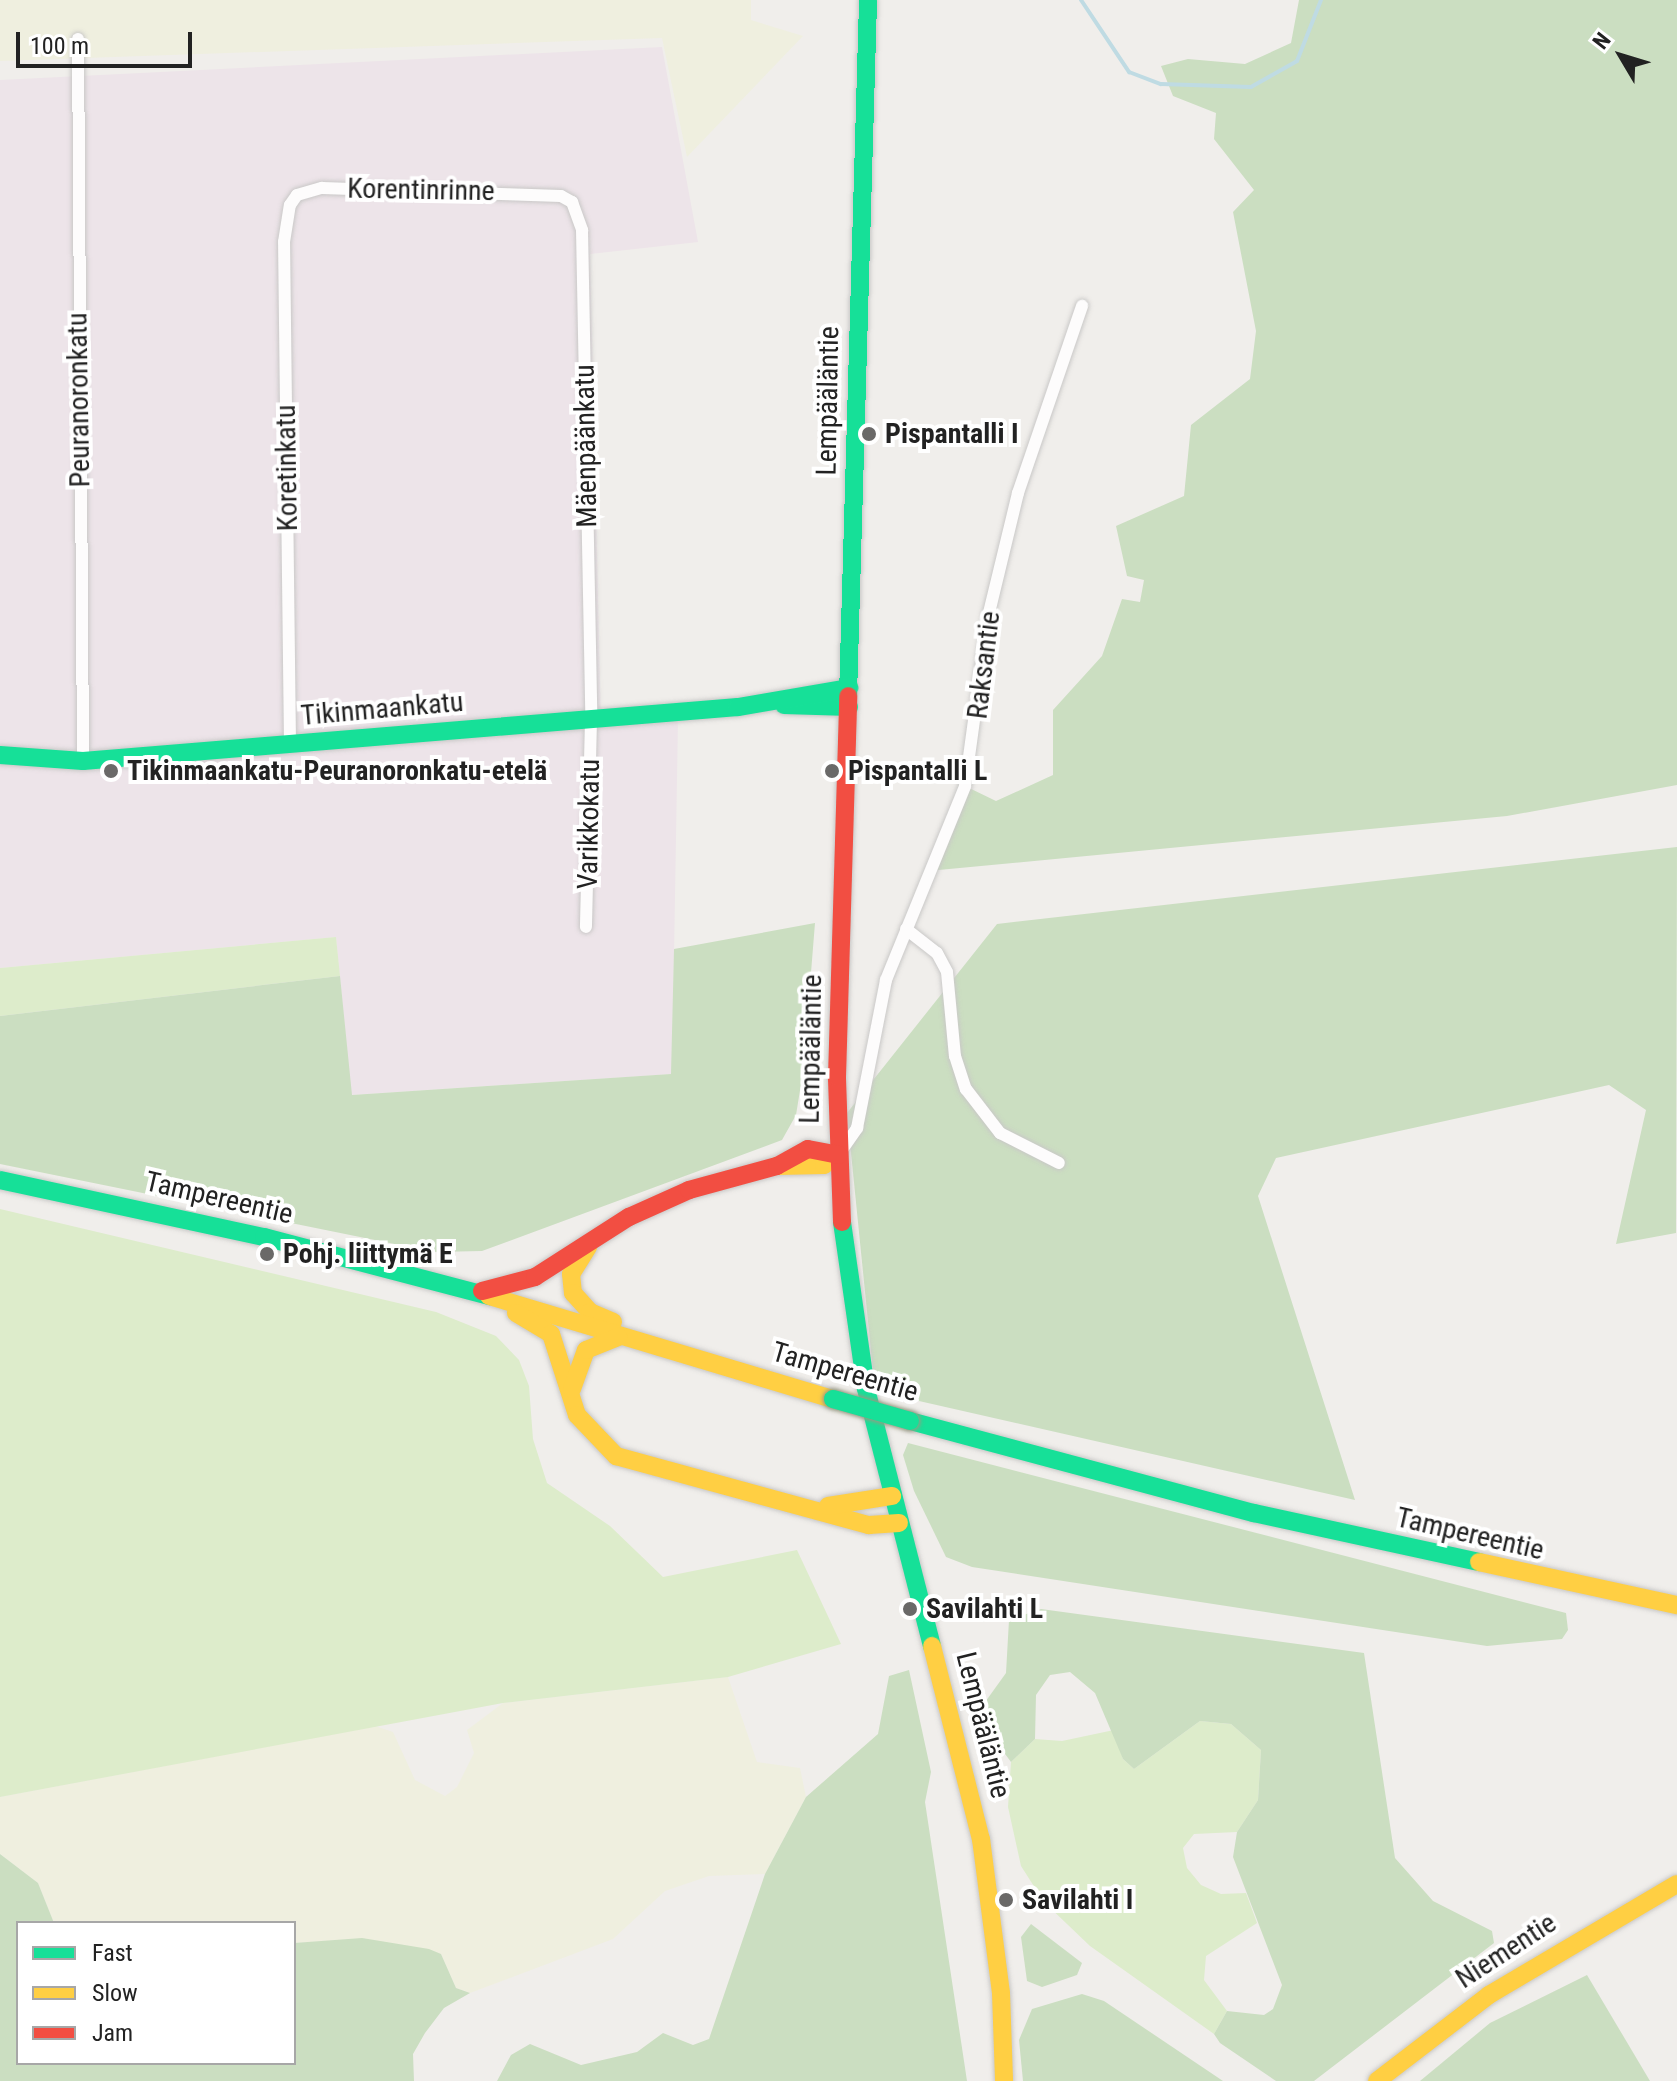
<!DOCTYPE html>
<html>
<head>
<meta charset="utf-8">
<style>
  body { margin:0 }
  #map { position:relative; width:1677px; height:2081px; overflow:hidden; background:#f0eeeb; font-family:"Roboto Condensed",sans-serif }
  div>[style] { position:absolute }
  .industrial>* { inset:0; background:#ede4e9 }
  .farmland>* { inset:0; background:#efefdf }
  .grass>* { inset:0; background:#ddeccb }
  .forest>* { inset:0; background:#cbdec1 }
  .stream>* { height:4px; margin:-2px; padding:0 2px; transform-origin:2px; border-radius:2px; background:#bfdbe3 }
  .roads { filter:drop-shadow(0 0 2px #c9c8c7) drop-shadow(0 0 2px #c9c8c7) }
  .street>* { height:12px; margin:-6px; padding:0 6px; transform-origin:6px; border-radius:6px; background:#fdfcfc }
  .fast>* { height:18px; margin:-9px; padding:0 9px; transform-origin:9px; border-radius:9px; background:#16e098 }
  .slow>* { height:18px; margin:-9px; padding:0 9px; transform-origin:9px; border-radius:9px; background:#ffcf43 }
  .jam>* { height:18px; margin:-9px; padding:0 9px; transform-origin:9px; border-radius:9px; background:#f24e42 }
  .bridges { filter:drop-shadow(0 0 2px #999a82) drop-shadow(0 0 2px #999a82) }
  .fast-bridge>* { height:18px; margin:-9px; padding:0 9px; transform-origin:9px; border-radius:9px; background:#16e098 }
  .dots>* { width:22px; height:22px; translate:-50% -50%; box-sizing:border-box; border:4px solid #fff; border-radius:50% }
  span { translate:-50% -50%; white-space:nowrap; text-align:center; line-height:1.15; -webkit-text-stroke:8px #fff; paint-order:stroke }
  .street-label { font-size:28px; color:#222 }
  .poi-label { font-size:28px; color:#222; font-weight:700 }
  .left { translate:0 -50%; text-align:left }
  .legend { position:absolute; left:16px; top:1921px; width:280px; height:144px; box-sizing:border-box; background:#fff; border:2px solid #a7a7a7; margin:0; padding:10px 14px; list-style:none; font-size:24px; color:#222 }
  .legend li { display:flex; align-items:center; gap:16px; height:40px }
  .legend b { width:40px; border:2px solid #a7a7a7 }
  .north { position:absolute; left:1581px; top:16px; width:80px; height:80px; -webkit-text-stroke:6px #fff; paint-order:stroke; rotate:308deg; font-size:22px; font-weight:700; line-height:32px; text-align:center; color:#222 }
  .north::after { content:''; display:block; margin:auto; width:28px; height:36px; background:#222; clip-path:polygon(50% 0,100% 100%,50% 72%,0 100%) }
  .scale { position:absolute; left:16px; top:32px; width:176px; height:36px; box-sizing:border-box; border:4px solid #222; border-top:0; padding-left:10px; font-size:24px; line-height:28px; white-space:nowrap; color:#222; -webkit-text-stroke:6px #fff; paint-order:stroke }
</style>
</head>
<body>
<div id="map">
  <div class="industrial">
    <div style="clip-path:polygon(662px 47px,698px 242px,590px 254px,601px 724px,678px 720px,672px 1074px,351px 1095px,336px 937px,0 968px,0 80px)"></div>
  </div>
  <div class="farmland">
    <div style="clip-path:polygon(0 0,751px 0,751px 20px,803px 36px,687px 157px,662px 38px,0 61px)"></div>
    <div style="clip-path:polygon(728px 1677px,757px 1762px,800px 1768px,806px 1797px,765px 1874px,709px 1876px,665px 1891px,613px 1939px,470px 1993px,456px 1988px,441px 1954px,362px 1939px,294px 1943px,294px 1923px,54px 1923px,38px 1883px,0 1854px,0 1797px,375px 1726px,393px 1732px,415px 1780px,445px 1796px,457px 1787px,474px 1753px,467px 1730px,503px 1703px)"></div>
  </div>
  <div class="grass">
    <div style="clip-path:polygon(336px 937px,340px 976px,0 1016px,0 968px)"></div>
    <div style="clip-path:polygon(0 1209px,436px 1312px,496px 1336px,519px 1360px,529px 1386px,533px 1439px,547px 1483px,610px 1526px,663px 1577px,797px 1550px,841px 1644px,728px 1677px,503px 1703px,0 1797px)"></div>
    <div style="clip-path:polygon(1200px 1721px,1231px 1724px,1261px 1750px,1258px 1800px,1237px 1832px,1194px 1834px,1183px 1848px,1187px 1868px,1201px 1885px,1221px 1894px,1246px 1893px,1257px 1923px,1206px 1956px,1204px 1980px,1227px 2011px,1214px 2034px,1090px 1946px,1044px 1902px,1021px 1866px,1008px 1807px,1011px 1762px,1035px 1739px,1062px 1741px,1114px 1730px,1123px 1759px,1134px 1769px)"></div>
  </div>
  <div class="forest">
    <div style="clip-path:polygon(1299px 0,1677px 0,1677px 785px,1507px 816px,928px 871px,965px 786px,996px 801px,1053px 775px,1053px 710px,1102px 656px,1122px 599px,1140px 602px,1144px 580px,1127px 576px,1116px 526px,1184px 496px,1191px 425px,1250px 379px,1256px 331px,1233px 212px,1254px 190px,1214px 139px,1216px 113px,1173px 96px,1161px 66px,1188px 59px,1245px 64px,1291px 43px)"></div>
    <div style="clip-path:polygon(1677px 847px,1676px 1233px,1616px 1244px,1646px 1110px,1609px 1085px,1276px 1158px,1258px 1196px,1355px 1500px,875px 1391px,847px 1113px,997px 924px)"></div>
    <div style="clip-path:polygon(815px 923px,803px 1072px,796px 1115px,782px 1140px,482px 1251px,434px 1252px,0 1164px,0 1016px,340px 976px,352px 1095px,671px 1074px,674px 949px)"></div>
    <div style="clip-path:polygon(908px 1443px,1566px 1613px,1568px 1630px,1562px 1639px,1487px 1646px,972px 1567px,946px 1557px,914px 1491px,903px 1455px)"></div>
    <div style="clip-path:polygon(1041px 1609px,1364px 1653px,1395px 1858px,1433px 1901px,1492px 1931px,1494px 1943px,1314px 2081px,1276px 2081px,1220px 2043px,1214px 2034px,1227px 2011px,1264px 2015px,1273px 2009px,1282px 1985px,1233px 1857px,1237px 1832px,1258px 1800px,1261px 1750px,1231px 1724px,1200px 1721px,1134px 1769px,1123px 1759px,1095px 1693px,1070px 1672px,1050px 1675px,1036px 1695px,1035px 1739px,1011px 1762px,985px 1727px,983px 1705px,1006px 1673px,1009px 1620px)"></div>
    <div style="clip-path:polygon(909px 1670px,931px 1772px,925px 1802px,967px 2081px,497px 2081px,511px 2055px,530px 2044px,581px 2065px,637px 2052px,663px 2033px,693px 2045px,709px 2039px,765px 1874px,806px 1797px,878px 1734px,889px 1676px)"></div>
    <div style="clip-path:polygon(0 1854px,38px 1883px,54px 1923px,18px 1923px,18px 2063px,294px 2063px,294px 1943px,362px 1938px,429px 1949px,441px 1954px,456px 1988px,470px 1993px,444px 2008px,425px 2033px,413px 2054px,414px 2081px,0 2081px)"></div>
    <div style="clip-path:polygon(1031px 1924px,1082px 1963px,1077px 1975px,1042px 1987px,1027px 1981px,1021px 1937px)"></div>
    <div style="clip-path:polygon(1587px 1975px,1650px 2081px,1420px 2081px,1490px 2023px)"></div>
    <div style="clip-path:polygon(1082px 1994px,1104px 2001px,1223px 2081px,1023px 2081px,1019px 2040px,1032px 2009px)"></div>
  </div>
  <div class="stream">
    <div style="left:1081px;top:0;width:87px;rotate:56.3deg"></div>
    <div style="left:1129px;top:72px;width:34px;rotate:21deg"></div>
    <div style="left:1161px;top:84px;width:90px;rotate:1.9deg"></div>
    <div style="left:1251px;top:87px;width:53px;rotate:-29.5deg"></div>
    <div style="left:1297px;top:61px;width:66px;rotate:-68.5deg"></div>
  </div>
  <div class="roads">
    <div class="street">
      <div style="left:78px;top:39px;width:722px;rotate:89.6deg"></div>
      <div style="left:290px;top:744px;width:502px;rotate:-90.68deg"></div>
      <div style="left:284px;top:242px;width:37px;rotate:-81deg"></div>
      <div style="left:290px;top:205px;width:12px;rotate:-55deg"></div>
      <div style="left:297px;top:195px;width:26px;rotate:-16deg"></div>
      <div style="left:322px;top:188px;width:239px;rotate:1.9deg"></div>
      <div style="left:561px;top:196px;width:13px;rotate:29deg"></div>
      <div style="left:572px;top:202px;width:30px;rotate:70deg"></div>
      <div style="left:582px;top:230px;width:490px;rotate:88.9deg"></div>
      <div style="left:591px;top:720px;width:207px;rotate:91.4deg"></div>
      <div style="left:906px;top:929px;width:39px;rotate:38deg"></div>
      <div style="left:937px;top:953px;width:21px;rotate:62deg"></div>
      <div style="left:947px;top:972px;width:84px;rotate:84.6deg"></div>
      <div style="left:955px;top:1056px;width:35px;rotate:72deg"></div>
      <div style="left:966px;top:1089px;width:56px;rotate:52.3deg"></div>
      <div style="left:1000px;top:1133px;width:66px;rotate:27deg"></div>
      <div style="left:839px;top:1154px;width:32px;rotate:-55deg"></div>
      <div style="left:857px;top:1128px;width:151px;rotate:-78.9deg"></div>
      <div style="left:886px;top:980px;width:209px;rotate:-67.8deg"></div>
      <div style="left:965px;top:786px;width:171px;rotate:-82.2deg"></div>
      <div style="left:988px;top:617px;width:128px;rotate:-76.4deg"></div>
      <div style="left:1018px;top:493px;width:198px;rotate:-71.1deg"></div>
    </div>
    <div class="fast">
      <div style="left:848px;top:696px;width:696px;rotate:-88.35deg"></div>
      <div style="left:784px;top:705px;width:65px;rotate:1.8deg"></div>
      <div style="left:0;top:755px;width:83px;rotate:4.1deg"></div>
      <div style="left:83px;top:761px;width:657px;rotate:-4.71deg"></div>
      <div style="left:738px;top:707px;width:113px;rotate:-9.7deg"></div>
      <div style="left:0;top:1180px;width:270px;rotate:12.2deg"></div>
      <div style="left:264px;top:1237px;width:233px;rotate:14.7deg"></div>
      <div style="left:842px;top:1222px;width:169px;rotate:81.8deg"></div>
      <div style="left:866px;top:1389px;width:265px;rotate:75.6deg"></div>
      <div style="left:910px;top:1421px;width:356px;rotate:15deg"></div>
      <div style="left:1254px;top:1513px;width:230px;rotate:12.3deg"></div>
    </div>
    <div class="slow">
      <div style="left:777px;top:1166px;width:47px;rotate:-1.2deg"></div>
      <div style="left:824px;top:1165px;width:17px;rotate:-36deg"></div>
      <div style="left:588px;top:1247px;width:32px;rotate:122deg"></div>
      <div style="left:571px;top:1274px;width:19px;rotate:84deg"></div>
      <div style="left:573px;top:1293px;width:25px;rotate:48deg"></div>
      <div style="left:590px;top:1312px;width:25px;rotate:23deg"></div>
      <div style="left:489px;top:1296px;width:359px;rotate:16.7deg"></div>
      <div style="left:516px;top:1313px;width:41px;rotate:31deg"></div>
      <div style="left:551px;top:1334px;width:85px;rotate:72.2deg"></div>
      <div style="left:577px;top:1415px;width:57px;rotate:46.4deg"></div>
      <div style="left:616px;top:1456px;width:262px;rotate:15.3deg"></div>
      <div style="left:869px;top:1525px;width:30px;rotate:-4deg"></div>
      <div style="left:572px;top:1389px;width:41px;rotate:-70.3deg"></div>
      <div style="left:586px;top:1350px;width:35px;rotate:-22deg"></div>
      <div style="left:828px;top:1506px;width:65px;rotate:-8.9deg"></div>
      <div style="left:1479px;top:1562px;width:203px;rotate:12.3deg"></div>
      <div style="left:932px;top:1646px;width:199px;rotate:75.8deg"></div>
      <div style="left:981px;top:1839px;width:155px;rotate:82.6deg"></div>
      <div style="left:1001px;top:1993px;width:88px;rotate:88deg"></div>
      <div style="left:1377px;top:2081px;width:141px;rotate:-37.5deg"></div>
      <div style="left:1489px;top:1995px;width:218px;rotate:-30.6deg"></div>
    </div>
    <div class="jam">
      <div style="left:842px;top:1222px;width:145px;rotate:-92deg"></div>
      <div style="left:837px;top:1077px;width:381px;rotate:-88.3deg"></div>
      <div style="left:482px;top:1291px;width:55px;rotate:-14.8deg"></div>
      <div style="left:535px;top:1277px;width:112px;rotate:-32.6deg"></div>
      <div style="left:629px;top:1217px;width:66px;rotate:-24.2deg"></div>
      <div style="left:689px;top:1190px;width:91px;rotate:-15.3deg"></div>
      <div style="left:777px;top:1166px;width:35px;rotate:-29deg"></div>
      <div style="left:808px;top:1149px;width:31px;rotate:11deg"></div>
    </div>
  </div>
  <div class="bridges">
    <div class="fast-bridge">
      <div style="left:833px;top:1399px;width:80px;rotate:15.9deg"></div>
    </div>
  </div>
  <div class="dots">
    <div style="left:869px;top:434px;background:#6a6968"></div>
    <div style="left:111px;top:771px;background:#6a6968"></div>
    <div style="left:832px;top:771px;background:#6a6968"></div>
    <div style="left:267px;top:1254px;background:#6a6968"></div>
    <div style="left:910px;top:1609px;background:#6a6968"></div>
    <div style="left:1006px;top:1900px;background:#6a6968"></div>
  </div>
  <div class="street-label">
    <span style="left:421px;top:190px;rotate:1deg">Korentinrinne</span>
    <span style="left:79px;top:400px;rotate:-91deg">Peuranoronkatu</span>
    <span style="left:828px;top:401px;rotate:-89deg">Lempääläntie</span>
    <span style="left:586px;top:446px;rotate:-91deg">Mäenpäänkatu</span>
    <span style="left:287px;top:468px;rotate:-91deg">Koretinkatu</span>
    <span style="left:984px;top:665px;rotate:-83deg">Raksantie</span>
    <span style="left:382px;top:709px;rotate:-5deg">Tikinmaankatu</span>
    <span style="left:589px;top:824px;rotate:-89deg">Varikkokatu</span>
    <span style="left:811px;top:1049px;rotate:-89deg">Lempääläntie</span>
    <span style="left:219px;top:1198px;rotate:13deg">Tampereentie</span>
    <span style="left:845px;top:1372px;rotate:16deg">Tampereentie</span>
    <span style="left:1470px;top:1534px;rotate:13deg">Tampereentie</span>
    <span style="left:983px;top:1725px;rotate:76deg">Lempääläntie</span>
    <span style="left:1506px;top:1951px;rotate:-33deg">Niementie</span>
  </div>
  <div class="poi-label">
    <span class="left" style="left:885px;top:434px">Pispantalli I</span>
    <span class="left" style="left:127px;top:771px">Tikinmaankatu-Peuranoronkatu-etelä</span>
    <span class="left" style="left:848px;top:771px">Pispantalli L</span>
    <span class="left" style="left:283px;top:1254px">Pohj. liittymä E</span>
    <span class="left" style="left:926px;top:1609px">Savilahti L</span>
    <span class="left" style="left:1022px;top:1900px">Savilahti I</span>
  </div>
  <ul class="legend">
  <li><b style="height:10px;background:#16e098"></b>Fast</li>
  <li><b style="height:10px;background:#ffcf43"></b>Slow</li>
  <li><b style="height:10px;background:#f24e42"></b>Jam</li>
  </ul>
  <div class="north">N</div>
  <div class="scale">100 m</div>
</div>
</body>
</html>
